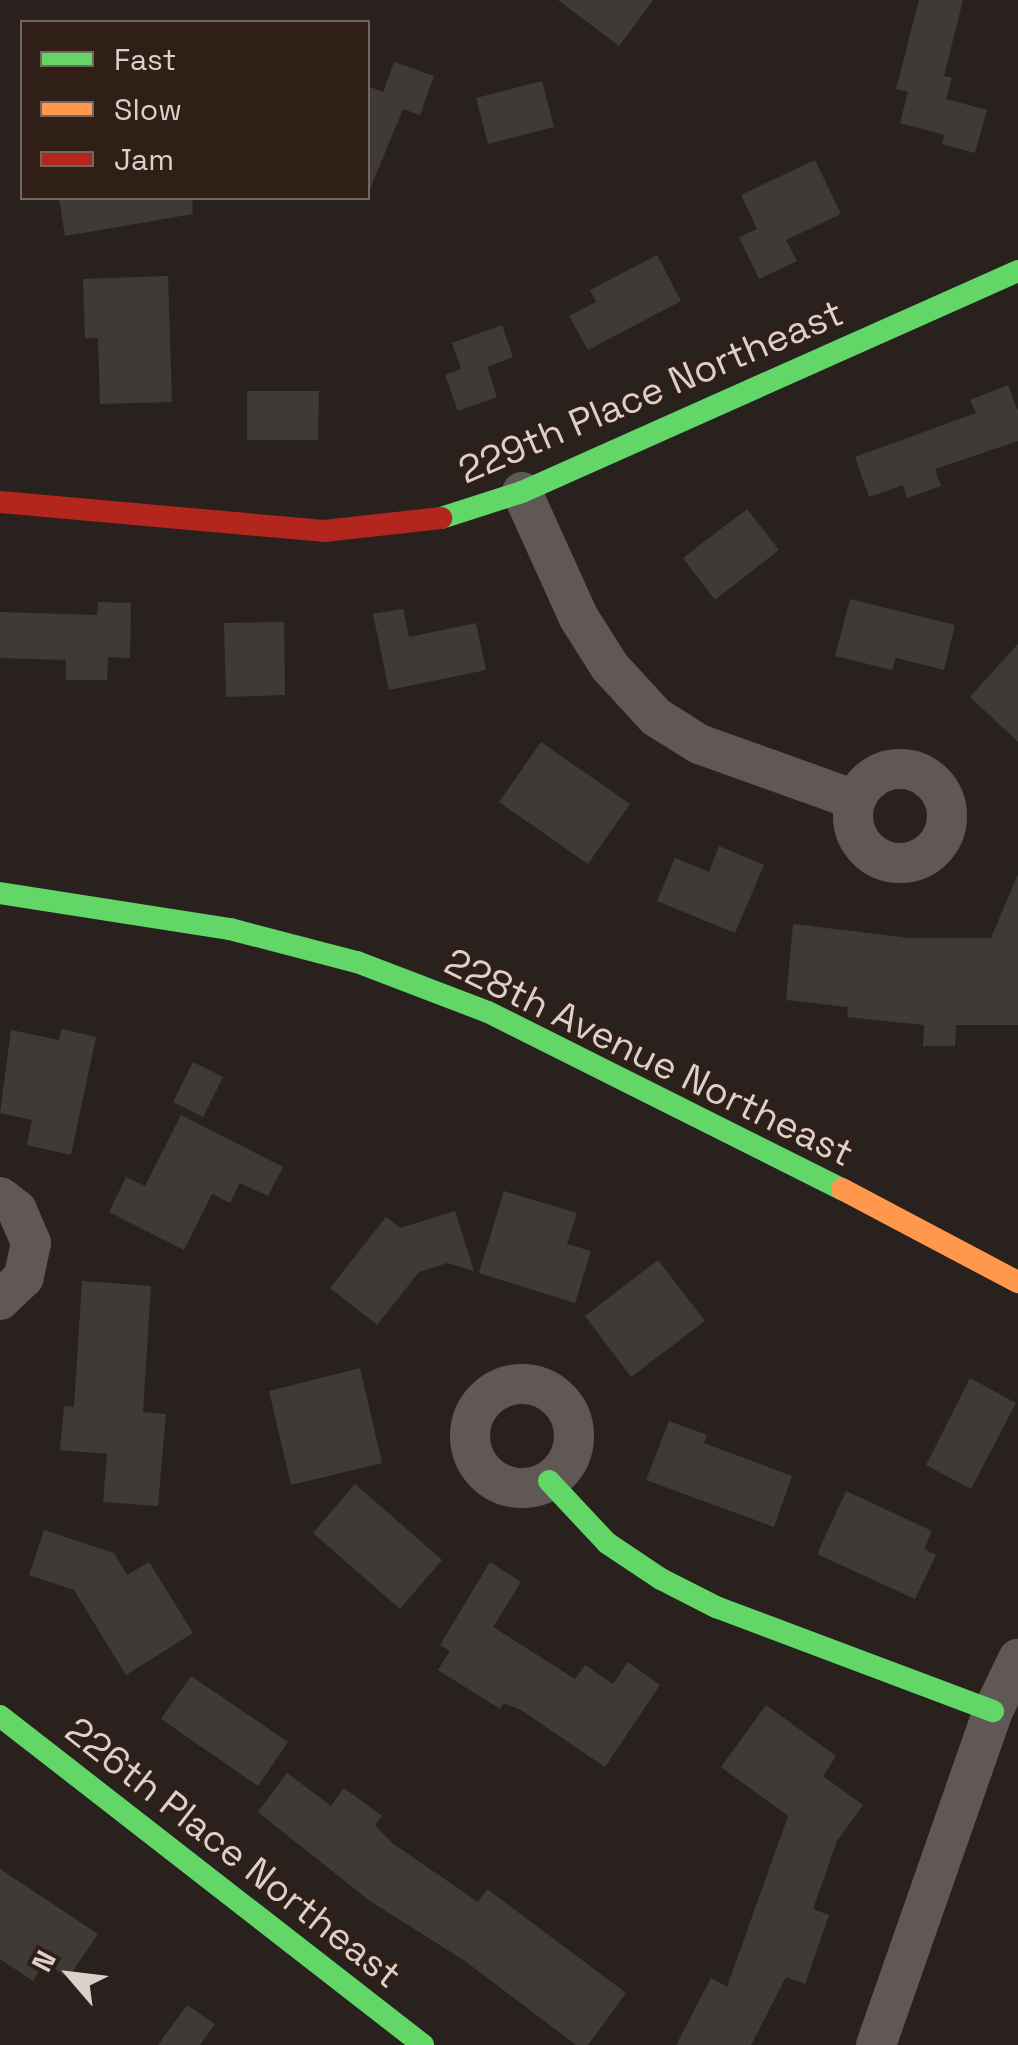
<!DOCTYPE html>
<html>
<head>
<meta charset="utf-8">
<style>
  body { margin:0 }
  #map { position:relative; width:1018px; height:2045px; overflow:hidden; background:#29211d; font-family:"Space Grotesk",sans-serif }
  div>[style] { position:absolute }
  .building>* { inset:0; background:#403a36 }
  .street>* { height:40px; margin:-20px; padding:0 20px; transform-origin:20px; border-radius:20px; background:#5f5855 }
  .street>.ring { margin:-20px; padding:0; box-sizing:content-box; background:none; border:40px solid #5f5855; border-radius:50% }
  .fast>* { height:22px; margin:-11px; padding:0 11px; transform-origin:11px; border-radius:11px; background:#63d668 }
  .slow>* { height:22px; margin:-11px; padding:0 11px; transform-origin:11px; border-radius:11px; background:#ff974d }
  .jam>* { height:22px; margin:-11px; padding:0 11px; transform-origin:11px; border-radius:11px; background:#b3261e }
  span { translate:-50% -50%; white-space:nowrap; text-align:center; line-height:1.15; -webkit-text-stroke:8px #2f1f17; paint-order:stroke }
  .street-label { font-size:38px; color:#dcd0cb }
  .legend { position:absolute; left:20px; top:20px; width:350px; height:180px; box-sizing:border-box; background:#2f1f17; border:2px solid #74665f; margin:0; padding:12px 18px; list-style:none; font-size:30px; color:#dcd0cb }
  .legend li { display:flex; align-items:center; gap:20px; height:50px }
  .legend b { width:50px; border:2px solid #74665f }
  .north { position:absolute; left:20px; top:1925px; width:100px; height:100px; -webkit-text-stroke:8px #2f1f17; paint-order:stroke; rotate:298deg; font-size:28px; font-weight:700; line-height:40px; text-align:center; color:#dcd0cb }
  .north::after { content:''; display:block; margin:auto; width:35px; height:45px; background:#dcd0cb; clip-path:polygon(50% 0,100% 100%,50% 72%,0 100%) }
</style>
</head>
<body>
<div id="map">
  <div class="building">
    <div style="clip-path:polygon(558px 0,653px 0,619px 46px)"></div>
    <div style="clip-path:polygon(919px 0,963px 0,944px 76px,952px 78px,946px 99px,987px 110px,975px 153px,942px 144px,945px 135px,900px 123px,908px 92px,896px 89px)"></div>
    <div style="clip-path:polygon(394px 62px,434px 76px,420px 115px,403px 109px,368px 194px,368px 86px,383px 92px)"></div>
    <div style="clip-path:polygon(542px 81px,554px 127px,488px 144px,476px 98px)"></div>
    <div style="clip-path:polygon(815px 160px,841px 214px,786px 240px,797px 261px,759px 279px,739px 237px,757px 229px,741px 195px)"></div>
    <div style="clip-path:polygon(59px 198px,192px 198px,193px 214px,65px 236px)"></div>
    <div style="clip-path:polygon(657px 255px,681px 301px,588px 350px,569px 316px,596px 302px,590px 290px)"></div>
    <div style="clip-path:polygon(168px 276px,172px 402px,100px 404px,98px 338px,85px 338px,83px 279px)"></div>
    <div style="clip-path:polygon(502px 325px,513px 357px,487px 367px,497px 397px,458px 411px,445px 375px,461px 369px,452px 343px)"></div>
    <div style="clip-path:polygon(1008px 385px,1018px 411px,1018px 441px,935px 469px,941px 486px,907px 498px,903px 485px,869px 497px,855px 457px,976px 413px,970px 400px)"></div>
    <div style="clip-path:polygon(247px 391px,319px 391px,318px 440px,247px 440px)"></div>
    <div style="clip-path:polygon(747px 509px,779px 550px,715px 600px,683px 558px)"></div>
    <div style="clip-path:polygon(850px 599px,955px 625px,944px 670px,896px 658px,892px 670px,835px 656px)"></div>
    <div style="clip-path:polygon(98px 602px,131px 603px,130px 658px,108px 657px,107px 680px,66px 680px,66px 660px,0 658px,0 612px,97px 615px)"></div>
    <div style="clip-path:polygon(403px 609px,409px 637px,476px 623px,486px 670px,389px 690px,373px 614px)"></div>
    <div style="clip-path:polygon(284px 622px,285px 695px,226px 697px,224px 623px)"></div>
    <div style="clip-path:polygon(1018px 644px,1018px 742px,970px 697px)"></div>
    <div style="clip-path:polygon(541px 742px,630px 804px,588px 864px,499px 802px)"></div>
    <div style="clip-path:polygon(719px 846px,764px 865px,735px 933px,657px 901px,675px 858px,709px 872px)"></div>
    <div style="clip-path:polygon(1018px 874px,1018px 1025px,956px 1025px,955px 1046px,923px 1046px,924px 1025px,847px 1017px,848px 1007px,786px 1000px,793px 924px,910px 938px,991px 938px)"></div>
    <div style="clip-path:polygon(62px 1029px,96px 1037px,71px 1155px,27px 1145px,32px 1120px,0 1113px,11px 1030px,59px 1040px)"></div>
    <div style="clip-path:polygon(193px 1062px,223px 1077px,203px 1117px,173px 1102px)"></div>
    <div style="clip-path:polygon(181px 1115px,283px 1167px,268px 1196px,240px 1183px,230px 1203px,212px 1194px,184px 1250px,109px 1212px,126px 1177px,145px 1186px)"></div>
    <div style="clip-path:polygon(504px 1191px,577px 1213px,567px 1244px,591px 1251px,575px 1303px,479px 1273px)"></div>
    <div style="clip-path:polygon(455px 1211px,474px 1271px,447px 1263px,419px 1272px,377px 1325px,330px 1288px,386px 1217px,400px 1228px)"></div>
    <div style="clip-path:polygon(658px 1260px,705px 1321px,631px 1377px,585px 1316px)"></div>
    <div style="clip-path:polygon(82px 1281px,151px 1286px,143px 1412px,166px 1414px,158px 1506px,103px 1502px,107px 1454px,60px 1450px,64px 1406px,74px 1407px)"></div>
    <div style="clip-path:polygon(360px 1368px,382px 1463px,291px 1485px,269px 1391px)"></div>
    <div style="clip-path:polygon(970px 1378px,1016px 1403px,971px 1489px,926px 1465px)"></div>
    <div style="clip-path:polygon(669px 1421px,707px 1435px,704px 1443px,792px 1476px,774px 1527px,646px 1480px)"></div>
    <div style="clip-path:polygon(355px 1484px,442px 1560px,400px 1609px,313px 1533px)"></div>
    <div style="clip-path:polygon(846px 1491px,932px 1531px,924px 1549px,936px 1555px,915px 1599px,817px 1554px)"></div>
    <div style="clip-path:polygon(44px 1530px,114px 1553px,127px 1575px,149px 1562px,193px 1633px,126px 1675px,74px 1590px,29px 1575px)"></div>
    <div style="clip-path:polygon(490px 1562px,521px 1582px,493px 1627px,575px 1679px,585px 1665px,613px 1684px,628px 1662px,660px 1685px,605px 1767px,521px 1710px,504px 1703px,500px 1709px,438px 1670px,450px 1651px,440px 1645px)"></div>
    <div style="clip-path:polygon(191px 1676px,288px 1742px,258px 1786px,161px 1719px)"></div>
    <div style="clip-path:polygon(766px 1705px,836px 1756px,823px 1776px,863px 1805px,837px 1841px,813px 1909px,829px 1915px,805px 1984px,786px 1977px,751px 2045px,676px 2045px,711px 1978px,727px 1987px,788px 1816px,721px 1767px)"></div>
    <div style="clip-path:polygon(287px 1773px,331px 1806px,344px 1788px,382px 1816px,375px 1825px,392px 1843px,478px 1902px,487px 1889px,626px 1993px,588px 2045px,576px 2045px,465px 1961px,370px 1901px,258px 1812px)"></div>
    <div style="clip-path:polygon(0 1869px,98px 1934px,68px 1978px,45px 1962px,33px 1981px,0 1959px)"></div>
    <div style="clip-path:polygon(187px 2005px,215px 2024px,200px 2045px,158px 2045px)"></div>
  </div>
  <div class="street">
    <div style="left:522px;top:492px;width:138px;rotate:65.7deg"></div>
    <div style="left:579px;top:618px;width:58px;rotate:57.7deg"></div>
    <div style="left:610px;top:667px;width:68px;rotate:47.4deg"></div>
    <div style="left:656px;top:717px;width:51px;rotate:32.1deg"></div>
    <div style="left:699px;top:744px;width:166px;rotate:19.7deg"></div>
    <div class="ring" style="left:853px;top:769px;width:54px;height:54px"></div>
    <div style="left:0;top:1197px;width:21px;rotate:37deg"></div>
    <div style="left:17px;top:1210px;width:36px;rotate:67deg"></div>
    <div style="left:31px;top:1243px;width:35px;rotate:102deg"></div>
    <div style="left:24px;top:1277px;width:33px;rotate:136deg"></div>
    <div class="ring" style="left:470px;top:1384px;width:64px;height:64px"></div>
    <div style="left:876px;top:2045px;width:354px;rotate:-70.7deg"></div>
    <div style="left:993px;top:1711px;width:58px;rotate:-64.3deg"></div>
  </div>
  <div class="fast">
    <div style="left:441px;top:518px;width:85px;rotate:-17.8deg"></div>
    <div style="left:522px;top:492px;width:543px;rotate:-24.02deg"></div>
    <div style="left:0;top:893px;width:233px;rotate:8.9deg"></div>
    <div style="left:230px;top:929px;width:131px;rotate:14.6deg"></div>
    <div style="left:357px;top:962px;width:140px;rotate:20.9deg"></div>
    <div style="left:488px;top:1012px;width:396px;rotate:26.6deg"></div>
    <div style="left:549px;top:1481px;width:85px;rotate:46.9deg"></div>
    <div style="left:607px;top:1543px;width:65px;rotate:33.7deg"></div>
    <div style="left:661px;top:1579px;width:62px;rotate:27deg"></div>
    <div style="left:716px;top:1607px;width:296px;rotate:20.6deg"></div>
    <div style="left:0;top:1716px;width:536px;rotate:37.87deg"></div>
  </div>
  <div class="slow">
    <div style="left:842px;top:1189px;width:199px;rotate:27.9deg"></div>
  </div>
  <div class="jam">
    <div style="left:0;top:502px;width:325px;rotate:5.1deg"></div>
    <div style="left:324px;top:531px;width:118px;rotate:-6.3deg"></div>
  </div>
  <div class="street-label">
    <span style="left:651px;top:392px;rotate:-23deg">229th Place Northeast</span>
    <span style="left:649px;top:1058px;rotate:26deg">228th Avenue Northeast</span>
    <span style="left:233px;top:1853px;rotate:38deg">226th Place Northeast</span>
  </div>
  <ul class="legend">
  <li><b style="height:12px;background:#63d668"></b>Fast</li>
  <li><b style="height:12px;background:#ff974d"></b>Slow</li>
  <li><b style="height:12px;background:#b3261e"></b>Jam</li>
  </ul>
  <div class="north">N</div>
</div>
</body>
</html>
